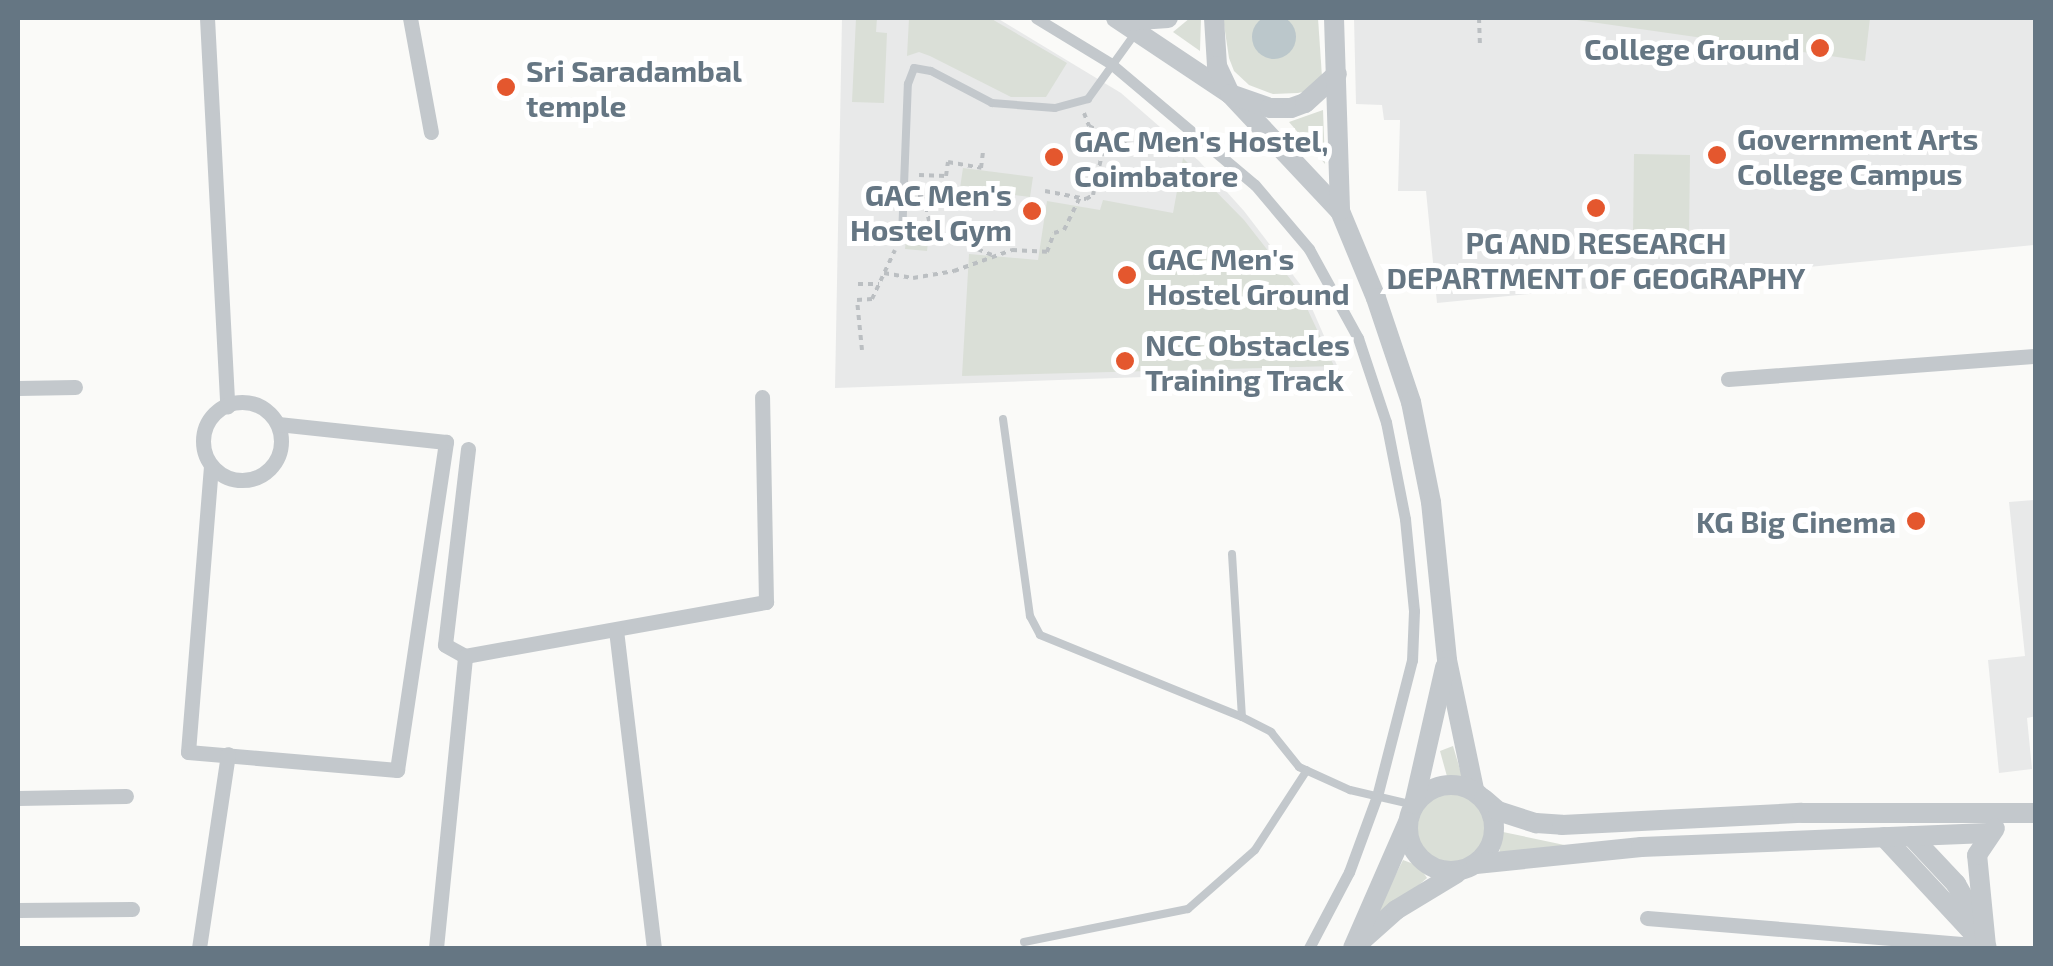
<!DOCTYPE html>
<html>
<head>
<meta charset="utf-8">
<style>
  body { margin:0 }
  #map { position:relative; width:2053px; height:966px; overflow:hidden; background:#fafaf8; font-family:"Exo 2",sans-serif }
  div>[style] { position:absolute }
  .built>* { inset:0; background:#e8e9e9 }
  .green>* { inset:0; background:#dadfd7 }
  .round { border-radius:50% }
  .water>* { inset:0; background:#bbc7cb }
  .path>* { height:4px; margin-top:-2px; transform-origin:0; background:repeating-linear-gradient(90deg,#bbbfc2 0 5px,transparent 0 10px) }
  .service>* { height:8px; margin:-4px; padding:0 4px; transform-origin:4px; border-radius:4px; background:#c3c8cc }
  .pedestrian>* { height:11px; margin:-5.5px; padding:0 5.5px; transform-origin:5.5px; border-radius:5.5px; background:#c3c8cc }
  .minor>* { height:15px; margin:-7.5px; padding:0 7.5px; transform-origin:7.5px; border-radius:7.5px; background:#c3c8cc }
  .minor>.ring { margin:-7.5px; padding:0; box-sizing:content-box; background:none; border:15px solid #c3c8cc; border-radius:50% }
  .tertiary>* { height:20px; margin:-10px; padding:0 10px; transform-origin:10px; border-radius:10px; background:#c3c8cc }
  .tertiary>.ring { margin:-10px; padding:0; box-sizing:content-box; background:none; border:20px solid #c3c8cc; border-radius:50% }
  .dots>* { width:28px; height:28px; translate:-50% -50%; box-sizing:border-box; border:5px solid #fff; border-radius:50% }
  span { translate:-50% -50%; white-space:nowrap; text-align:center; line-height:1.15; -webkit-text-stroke:10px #fff; paint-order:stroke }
  .poi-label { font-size:30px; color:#657683; font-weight:700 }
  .right { translate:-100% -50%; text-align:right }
  .left { translate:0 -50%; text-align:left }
  .frame { position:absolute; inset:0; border:20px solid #657683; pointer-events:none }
</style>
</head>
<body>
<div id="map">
  <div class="built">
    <div style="clip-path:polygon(842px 18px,997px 18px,1121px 93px,1199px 161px,1244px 211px,1303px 288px,1339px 370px,835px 388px)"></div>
    <div style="clip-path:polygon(1354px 18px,2035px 18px,2035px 245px,1437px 303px,1426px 191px,1398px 191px,1400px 120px,1384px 120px,1382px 105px,1356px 104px)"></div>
    <div style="clip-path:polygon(2035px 500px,2036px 716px,2027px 718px,2032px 769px,1999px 773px,1988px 660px,2025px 656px,2009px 502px)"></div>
  </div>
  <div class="green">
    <div style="clip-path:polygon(856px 18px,877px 18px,876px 32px,887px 33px,884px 103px,852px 102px)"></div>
    <div style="clip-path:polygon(909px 18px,990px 18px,1067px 63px,1046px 97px,1011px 97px,930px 56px,919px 52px,907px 56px)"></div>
    <div style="clip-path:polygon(1190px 18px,1201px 18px,1200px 51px,1173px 32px)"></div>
    <div style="clip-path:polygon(1223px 18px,1318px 18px,1322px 77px,1308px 91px,1298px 93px,1273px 94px,1249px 85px,1234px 71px,1229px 58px)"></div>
    <div style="clip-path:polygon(1563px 18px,1870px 18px,1865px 61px)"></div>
    <div style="clip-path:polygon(1323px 110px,1325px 164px,1289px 122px)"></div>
    <div style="clip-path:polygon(1634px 154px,1690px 155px,1689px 237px,1633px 236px)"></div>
    <div style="clip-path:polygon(1183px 158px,1244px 220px,1298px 289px,1334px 366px,962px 376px,969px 254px,1038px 260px,1047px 201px,1100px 210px,1103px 200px,1173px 213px)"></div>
    <div style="clip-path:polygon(963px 168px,1033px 177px,1030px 197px,960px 188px)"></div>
    <div style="clip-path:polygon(908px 221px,923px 222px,922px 233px,929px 234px,927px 251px,905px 249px)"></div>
    <div style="clip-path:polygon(1453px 746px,1462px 776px,1448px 780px,1440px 751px)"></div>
    <div class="round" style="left:1415px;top:791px;width:74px;height:74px"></div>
    <div style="clip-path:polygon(1503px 832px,1574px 847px,1499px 854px)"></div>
    <div style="clip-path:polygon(1403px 860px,1419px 866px,1427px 878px,1368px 929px)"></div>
  </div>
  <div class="water">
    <div class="round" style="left:1252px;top:15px;width:44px;height:44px"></div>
  </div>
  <div class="path">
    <div style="left:1479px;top:18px;width:25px;rotate:88deg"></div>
    <div style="left:1084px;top:113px;width:14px;rotate:69deg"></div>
    <div style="left:1089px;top:126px;width:47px;rotate:26.6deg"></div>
    <div style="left:919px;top:175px;width:27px;rotate:2deg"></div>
    <div style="left:946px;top:176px;width:14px;rotate:-82deg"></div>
    <div style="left:948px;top:162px;width:34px;rotate:10deg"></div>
    <div style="left:981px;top:168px;width:16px;rotate:-83deg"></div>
    <div style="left:1045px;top:191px;width:42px;rotate:11deg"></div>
    <div style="left:1086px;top:199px;width:8px;rotate:-30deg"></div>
    <div style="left:1093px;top:195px;width:51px;rotate:-77.6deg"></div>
    <div style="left:1104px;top:145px;width:16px;rotate:-112deg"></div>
    <div style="left:918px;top:197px;width:6px"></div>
    <div style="left:924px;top:197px;width:35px;rotate:78deg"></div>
    <div style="left:931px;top:231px;width:35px;rotate:12deg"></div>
    <div style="left:965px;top:238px;width:7px;rotate:-90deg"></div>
    <div style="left:950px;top:238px;width:45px;rotate:22deg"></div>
    <div style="left:884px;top:273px;width:29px;rotate:10deg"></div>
    <div style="left:913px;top:278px;width:42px;rotate:-9.7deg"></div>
    <div style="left:954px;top:271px;width:62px;rotate:-19.9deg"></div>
    <div style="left:1012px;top:250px;width:35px;rotate:3deg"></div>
    <div style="left:1047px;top:252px;width:20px;rotate:-70deg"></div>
    <div style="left:1054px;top:233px;width:10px;rotate:-17deg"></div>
    <div style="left:1064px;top:230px;width:37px;rotate:-64deg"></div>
    <div style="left:858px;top:284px;width:21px"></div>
    <div style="left:862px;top:350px;width:50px;rotate:-95.7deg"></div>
    <div style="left:857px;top:300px;width:15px;rotate:-4deg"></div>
    <div style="left:872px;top:299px;width:54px;rotate:-64.9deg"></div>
  </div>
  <div class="service">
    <div style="left:902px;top:237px;width:153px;rotate:-87.8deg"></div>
    <div style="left:908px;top:84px;width:17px;rotate:-69deg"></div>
    <div style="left:914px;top:68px;width:17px;rotate:10deg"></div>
    <div style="left:931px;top:71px;width:69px;rotate:27.7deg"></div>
    <div style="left:992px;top:103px;width:63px;rotate:4.5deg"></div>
    <div style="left:1055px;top:108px;width:34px;rotate:-15deg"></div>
    <div style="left:1088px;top:99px;width:79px;rotate:-54.3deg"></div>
    <div style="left:1003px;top:419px;width:199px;rotate:82.2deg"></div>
    <div style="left:1030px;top:616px;width:21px;rotate:62deg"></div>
    <div style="left:1040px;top:635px;width:218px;rotate:22.1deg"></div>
    <div style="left:1242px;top:717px;width:33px;rotate:27deg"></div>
    <div style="left:1271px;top:732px;width:45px;rotate:51.3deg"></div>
    <div style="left:1299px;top:767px;width:56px;rotate:24.3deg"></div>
    <div style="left:1350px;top:790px;width:62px;rotate:13.1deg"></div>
    <div style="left:1232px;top:554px;width:163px;rotate:86.5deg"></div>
    <div style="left:1024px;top:942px;width:167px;rotate:-11.4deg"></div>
    <div style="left:1188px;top:909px;width:89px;rotate:-41.4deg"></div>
    <div style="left:1255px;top:850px;width:95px;rotate:-57deg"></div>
  </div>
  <div class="pedestrian">
    <div style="left:1036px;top:18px;width:87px;rotate:31.3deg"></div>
    <div style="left:1110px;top:63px;width:189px;rotate:40.1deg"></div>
    <div style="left:1255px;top:185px;width:84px;rotate:49.8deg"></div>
    <div style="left:1309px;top:249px;width:102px;rotate:61.2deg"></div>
    <div style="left:1358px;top:338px;width:89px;rotate:71.6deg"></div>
    <div style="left:1386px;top:422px;width:99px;rotate:78.9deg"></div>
    <div style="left:1405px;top:519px;width:92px;rotate:84.4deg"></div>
    <div style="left:1414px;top:611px;width:49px;rotate:92.3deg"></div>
    <div style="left:1412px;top:660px;width:140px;rotate:104.4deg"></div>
    <div style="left:1377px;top:796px;width:81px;rotate:110.2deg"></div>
    <div style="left:1349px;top:872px;width:86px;rotate:117.8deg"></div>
  </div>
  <div class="minor">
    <div style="left:207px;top:18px;width:389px;rotate:87deg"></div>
    <div style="left:410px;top:18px;width:116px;rotate:79.6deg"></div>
    <div style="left:1728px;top:379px;width:309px;rotate:-4.3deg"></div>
    <div style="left:18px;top:388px;width:57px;rotate:-1deg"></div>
    <div class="ring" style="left:203px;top:402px;width:63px;height:63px"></div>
    <div style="left:468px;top:449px;width:197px;rotate:96.7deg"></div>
    <div style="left:445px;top:645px;width:23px;rotate:29deg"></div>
    <div style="left:465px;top:656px;width:306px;rotate:-10.2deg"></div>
    <div style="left:766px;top:602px;width:205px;rotate:-91.1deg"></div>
    <div style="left:211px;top:466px;width:287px;rotate:94.6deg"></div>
    <div style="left:188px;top:752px;width:210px;rotate:4.9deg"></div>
    <div style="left:397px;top:770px;width:332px;rotate:-81.5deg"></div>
    <div style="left:446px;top:442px;width:169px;rotate:-173.9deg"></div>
    <div style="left:616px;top:630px;width:320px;rotate:83.2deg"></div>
    <div style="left:18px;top:798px;width:108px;rotate:-1.1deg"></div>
    <div style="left:18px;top:910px;width:114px;rotate:-0.5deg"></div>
    <div style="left:1647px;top:918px;width:340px;rotate:4.7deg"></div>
    <div style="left:199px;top:948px;width:196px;rotate:-81.5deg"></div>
    <div style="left:436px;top:948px;width:293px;rotate:-84.3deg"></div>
  </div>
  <div class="tertiary">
    <div style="left:1116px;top:18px;width:137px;rotate:33.7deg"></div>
    <div style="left:1230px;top:94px;width:161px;rotate:46.8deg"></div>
    <div style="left:1340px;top:211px;width:94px;rotate:67.5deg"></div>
    <div style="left:1376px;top:298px;width:110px;rotate:71.4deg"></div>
    <div style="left:1411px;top:402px;width:102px;rotate:78.7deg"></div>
    <div style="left:1431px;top:502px;width:159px;rotate:84.2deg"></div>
    <div style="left:1447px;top:660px;width:132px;rotate:78.2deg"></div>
    <div style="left:1214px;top:18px;width:48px;rotate:86.4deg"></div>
    <div style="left:1217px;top:66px;width:31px;rotate:65deg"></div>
    <div style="left:1230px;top:94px;width:42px;rotate:19.3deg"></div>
    <div style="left:1270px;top:108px;width:21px"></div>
    <div style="left:1291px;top:108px;width:15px;rotate:-20deg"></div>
    <div style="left:1305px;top:103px;width:43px;rotate:-42.2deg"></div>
    <div style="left:1334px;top:18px;width:193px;rotate:88.2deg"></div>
    <div style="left:1124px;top:21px;width:44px;rotate:-3.9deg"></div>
    <div class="ring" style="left:1408px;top:785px;width:66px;height:66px"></div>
    <div style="left:1484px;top:799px;width:18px;rotate:41deg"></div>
    <div style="left:1498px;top:811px;width:40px;rotate:18deg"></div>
    <div style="left:1536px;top:823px;width:26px;rotate:4deg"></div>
    <div style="left:1562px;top:825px;width:240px;rotate:-2.9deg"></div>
    <div style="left:1802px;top:813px;width:234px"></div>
    <div style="left:1414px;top:804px;width:140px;rotate:-77.2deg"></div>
    <div style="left:1911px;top:836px;width:66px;rotate:46.8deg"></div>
    <div style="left:1956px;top:884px;width:47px;rotate:60.7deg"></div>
    <div style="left:1884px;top:837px;width:151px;rotate:47.1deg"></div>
    <div style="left:1476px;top:864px;width:166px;rotate:-5.9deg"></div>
    <div style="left:1641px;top:847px;width:347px;rotate:-2.3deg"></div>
    <div style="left:1359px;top:943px;width:50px;rotate:-41.7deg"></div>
    <div style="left:1396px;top:910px;width:71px;rotate:-31.2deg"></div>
    <div style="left:1986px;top:946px;width:91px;rotate:-95.6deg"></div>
    <div style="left:1977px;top:855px;width:32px;rotate:-56deg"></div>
    <div style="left:1353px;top:948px;width:137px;rotate:-66.4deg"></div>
  </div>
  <div class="dots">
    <div style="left:1820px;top:48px;background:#e4572e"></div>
    <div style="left:506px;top:87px;background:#e4572e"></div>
    <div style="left:1717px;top:155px;background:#e4572e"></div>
    <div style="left:1054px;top:157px;background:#e4572e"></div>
    <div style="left:1596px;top:208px;background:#e4572e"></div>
    <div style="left:1032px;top:211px;background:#e4572e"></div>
    <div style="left:1127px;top:275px;background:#e4572e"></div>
    <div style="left:1125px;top:361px;background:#e4572e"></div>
    <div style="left:1916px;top:521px;background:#e4572e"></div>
  </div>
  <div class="poi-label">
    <span class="right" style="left:1800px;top:48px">College Ground</span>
    <span class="left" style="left:526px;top:87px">Sri Saradambal<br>temple</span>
    <span class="left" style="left:1737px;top:155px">Government Arts<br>College Campus</span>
    <span class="left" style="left:1074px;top:157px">GAC Men's Hostel,<br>Coimbatore</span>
    <span class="right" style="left:1012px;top:211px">GAC Men's<br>Hostel Gym</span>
    <span style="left:1596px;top:259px">PG AND RESEARCH<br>DEPARTMENT OF GEOGRAPHY</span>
    <span class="left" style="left:1147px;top:275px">GAC Men's<br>Hostel Ground</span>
    <span class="left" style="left:1145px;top:361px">NCC Obstacles<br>Training Track</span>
    <span class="right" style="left:1896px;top:521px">KG Big Cinema</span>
  </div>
  <div class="frame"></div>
</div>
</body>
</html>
